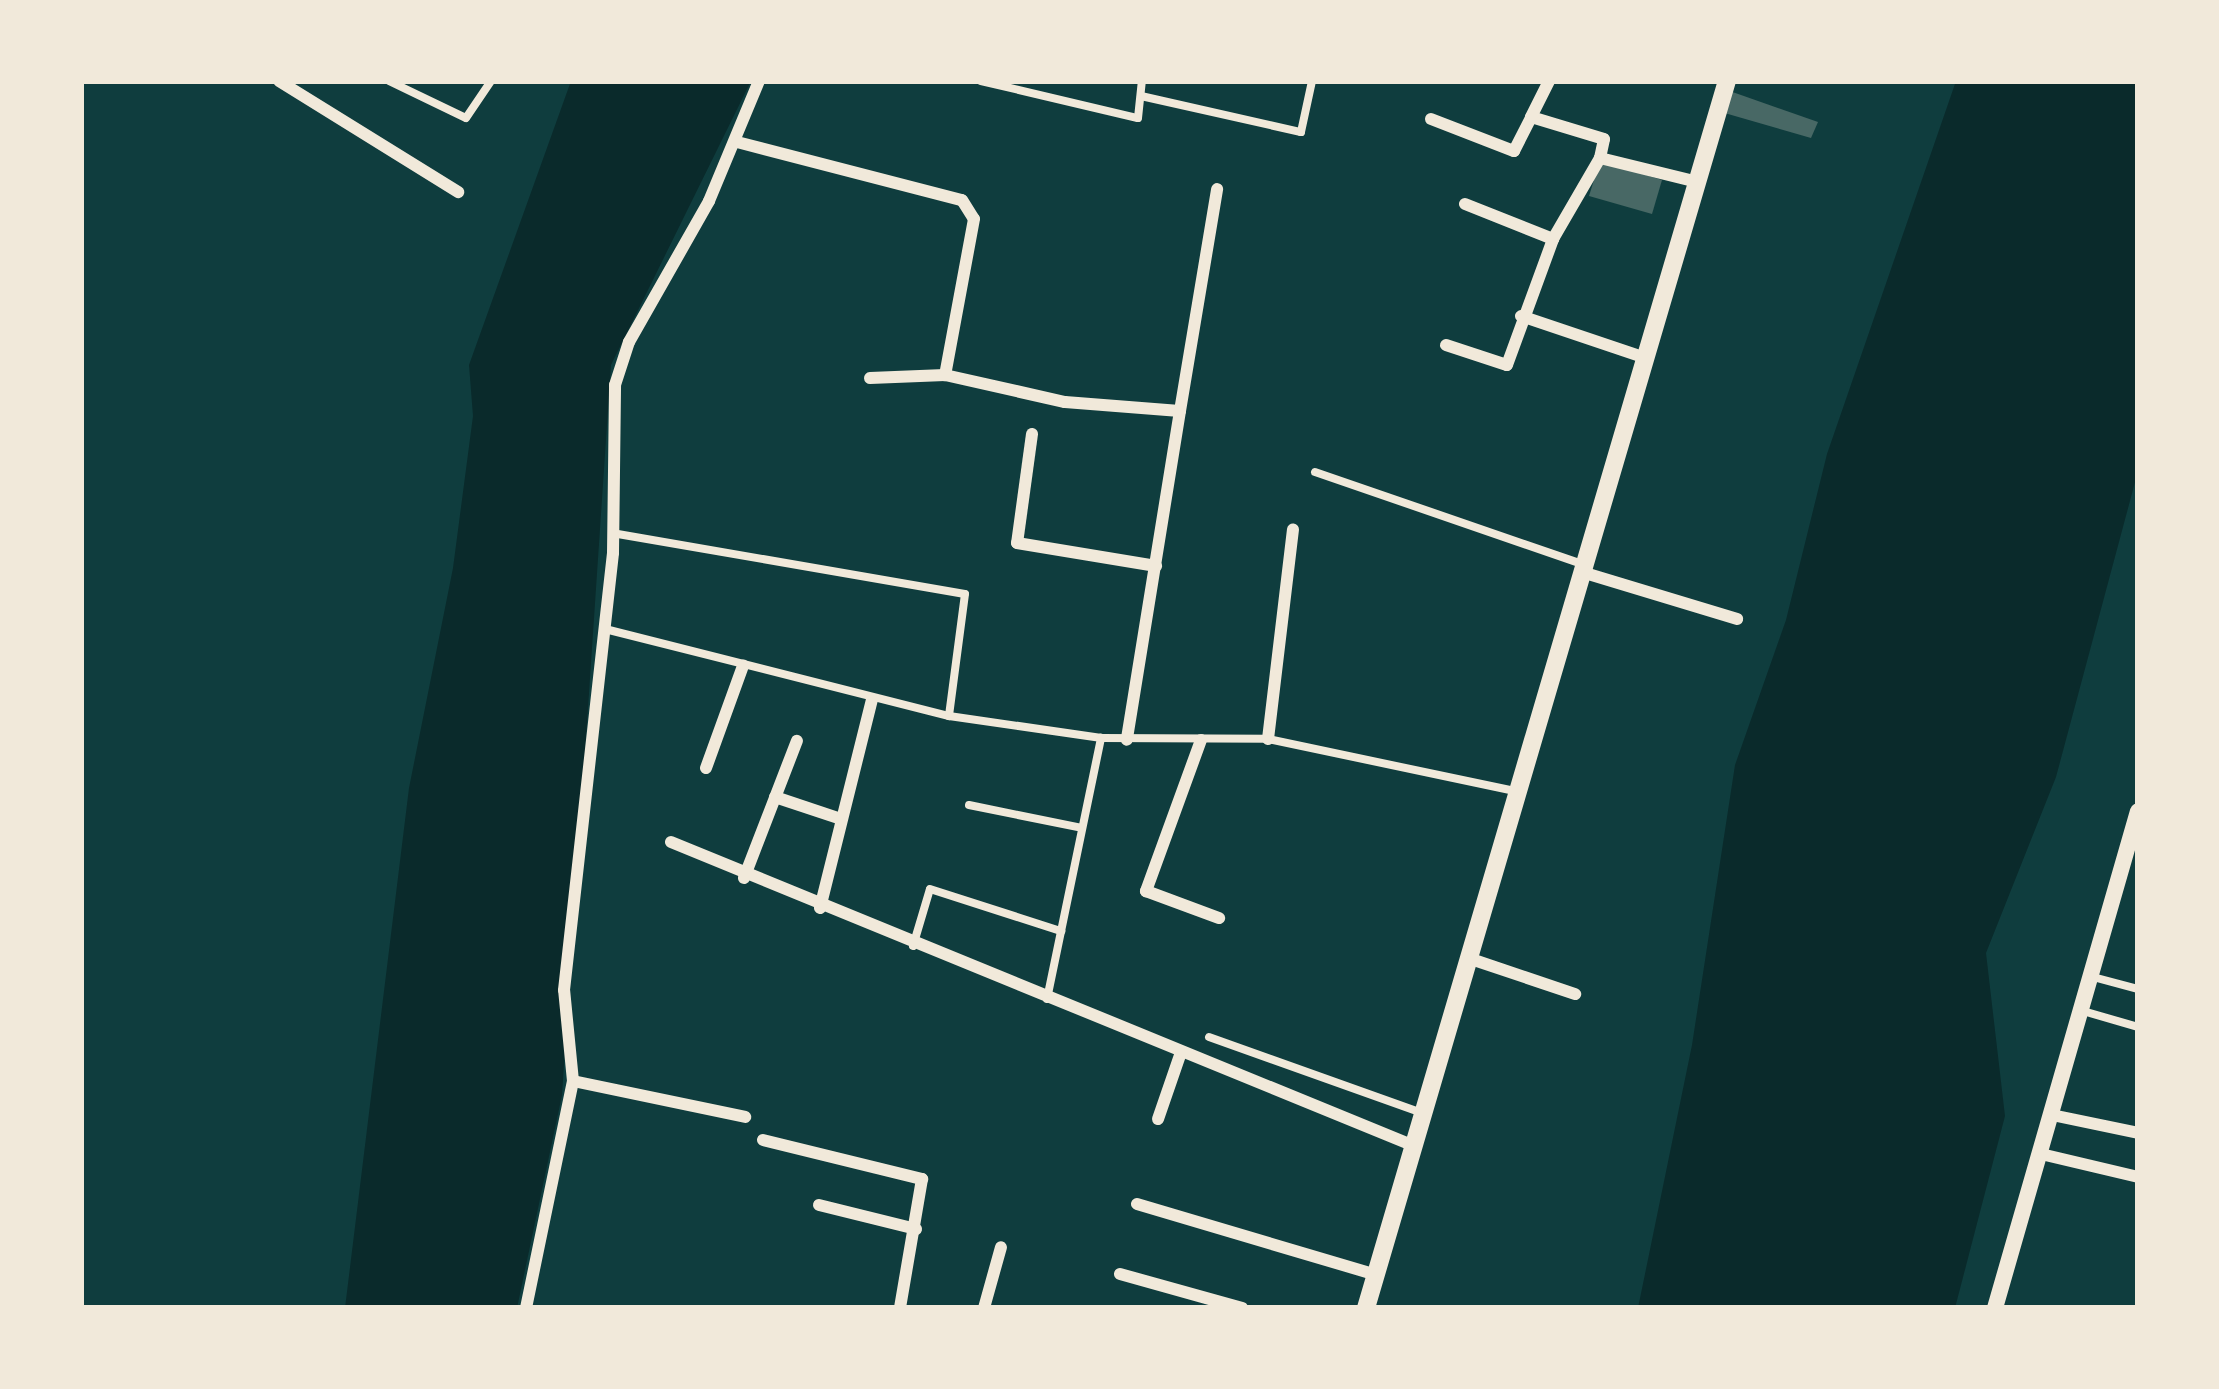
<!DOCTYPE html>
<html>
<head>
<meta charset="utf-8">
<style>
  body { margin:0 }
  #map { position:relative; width:2219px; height:1389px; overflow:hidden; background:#0f3d3e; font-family:Cabin,sans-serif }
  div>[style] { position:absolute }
  .water>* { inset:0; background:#0a2a2b }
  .building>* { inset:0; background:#486865 }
  .service>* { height:8px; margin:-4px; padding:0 4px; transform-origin:4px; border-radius:4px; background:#f1e9da }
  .minor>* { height:12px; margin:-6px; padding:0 6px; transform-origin:6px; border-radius:6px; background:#f1e9da }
  .tertiary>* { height:16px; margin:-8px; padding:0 8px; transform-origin:8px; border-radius:8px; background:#f1e9da }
  .secondary>* { height:18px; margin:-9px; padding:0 9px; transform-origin:9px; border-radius:9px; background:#f1e9da }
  span { translate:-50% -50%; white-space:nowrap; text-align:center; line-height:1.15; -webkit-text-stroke:9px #f1e9da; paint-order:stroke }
  .frame { position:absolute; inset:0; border:84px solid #f1e9da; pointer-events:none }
</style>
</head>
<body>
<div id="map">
  <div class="water">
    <div style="clip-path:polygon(571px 81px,751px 81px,611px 365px,562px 1095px,517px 1308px,345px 1308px,409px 788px,453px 568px,473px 416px,469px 365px)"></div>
    <div style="clip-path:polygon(1956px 81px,2138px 81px,2138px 471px,2056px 777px,1986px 953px,2005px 1116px,1955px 1308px,1638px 1308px,1692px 1045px,1735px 765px,1786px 620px,1827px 454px)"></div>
  </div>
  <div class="building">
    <div style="clip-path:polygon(1724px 89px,1818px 122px,1811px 138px,1721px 112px)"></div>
    <div style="clip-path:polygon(1600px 161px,1662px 180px,1652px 214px,1589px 196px)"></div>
  </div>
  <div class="service">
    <div style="left:389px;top:81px;width:85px;rotate:25.7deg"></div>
    <div style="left:466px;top:118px;width:45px;rotate:-56deg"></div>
    <div style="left:981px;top:81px;width:161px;rotate:13.3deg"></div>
    <div style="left:1138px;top:118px;width:37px;rotate:-84deg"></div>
    <div style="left:1141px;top:96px;width:164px;rotate:12.7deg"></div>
    <div style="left:1301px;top:132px;width:52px;rotate:-77.8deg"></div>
    <div style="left:1315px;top:472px;width:286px;rotate:19deg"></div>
    <div style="left:612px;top:533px;width:358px;rotate:9.8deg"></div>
    <div style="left:965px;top:594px;width:123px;rotate:97.5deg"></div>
    <div style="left:605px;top:629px;width:355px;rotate:14.2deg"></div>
    <div style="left:949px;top:716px;width:154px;rotate:8.2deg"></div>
    <div style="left:1101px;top:738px;width:167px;rotate:0.3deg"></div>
    <div style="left:1268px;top:739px;width:251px;rotate:11.9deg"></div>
    <div style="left:969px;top:805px;width:115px;rotate:11.5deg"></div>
    <div style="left:913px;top:946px;width:59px;rotate:-73.4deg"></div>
    <div style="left:930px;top:889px;width:138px;rotate:17.8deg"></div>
    <div style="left:2093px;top:977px;width:47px;rotate:14.9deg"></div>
    <div style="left:1047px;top:999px;width:267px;rotate:-78.3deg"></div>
    <div style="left:2083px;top:1011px;width:57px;rotate:16.2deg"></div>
    <div style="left:1209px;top:1037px;width:227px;rotate:19.6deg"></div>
  </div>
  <div class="minor">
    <div style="left:279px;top:81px;width:211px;rotate:31.8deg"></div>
    <div style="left:1431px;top:119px;width:89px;rotate:21.1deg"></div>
    <div style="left:1514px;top:151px;width:38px;rotate:-63deg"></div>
    <div style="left:737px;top:142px;width:232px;rotate:14.5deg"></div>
    <div style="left:962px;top:200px;width:22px;rotate:58deg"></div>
    <div style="left:974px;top:219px;width:159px;rotate:100.5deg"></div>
    <div style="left:1600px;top:158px;width:101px;rotate:13.8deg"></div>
    <div style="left:1465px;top:204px;width:95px;rotate:21.7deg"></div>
    <div style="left:1521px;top:316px;width:132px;rotate:18.6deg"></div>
    <div style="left:1446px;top:345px;width:64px;rotate:18.2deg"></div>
    <div style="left:1507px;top:365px;width:134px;rotate:-69.9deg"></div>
    <div style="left:1553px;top:239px;width:94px;rotate:-59.9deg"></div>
    <div style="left:1600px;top:158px;width:19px;rotate:-78deg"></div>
    <div style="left:1604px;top:139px;width:76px;rotate:-163.2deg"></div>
    <div style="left:1531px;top:117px;width:40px;rotate:-63.4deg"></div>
    <div style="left:870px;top:378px;width:75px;rotate:-2.3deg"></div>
    <div style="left:945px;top:375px;width:123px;rotate:12.7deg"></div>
    <div style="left:1065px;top:402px;width:115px;rotate:4.5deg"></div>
    <div style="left:1180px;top:411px;width:333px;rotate:99.2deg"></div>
    <div style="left:1180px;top:411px;width:225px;rotate:-80.5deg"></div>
    <div style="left:1032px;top:434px;width:110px;rotate:97.8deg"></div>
    <div style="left:1017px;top:543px;width:141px;rotate:9.4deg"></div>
    <div style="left:1585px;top:573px;width:159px;rotate:16.8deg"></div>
    <div style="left:1268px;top:739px;width:211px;rotate:-83.2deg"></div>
    <div style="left:1201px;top:740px;width:161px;rotate:110deg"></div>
    <div style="left:1146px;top:891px;width:78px;rotate:20.3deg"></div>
    <div style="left:706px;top:768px;width:109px;rotate:-70.1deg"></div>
    <div style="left:775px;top:797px;width:70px;rotate:18.4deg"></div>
    <div style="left:671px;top:842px;width:803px;rotate:22.25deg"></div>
    <div style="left:744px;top:878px;width:147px;rotate:-68.9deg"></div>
    <div style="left:820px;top:908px;width:214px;rotate:-76deg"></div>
    <div style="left:1471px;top:959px;width:110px;rotate:18.6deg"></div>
    <div style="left:573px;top:1081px;width:176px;rotate:11.8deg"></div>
    <div style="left:2052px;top:1115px;width:88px;rotate:11.8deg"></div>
    <div style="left:1158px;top:1119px;width:68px;rotate:-71deg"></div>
    <div style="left:763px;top:1140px;width:164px;rotate:13.8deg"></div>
    <div style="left:922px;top:1179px;width:131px;rotate:99.7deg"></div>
    <div style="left:2041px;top:1154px;width:100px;rotate:13.3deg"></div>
    <div style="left:1137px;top:1204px;width:249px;rotate:16.5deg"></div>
    <div style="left:819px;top:1205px;width:100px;rotate:13.9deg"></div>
    <div style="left:1120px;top:1274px;width:127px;rotate:15.6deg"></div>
    <div style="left:526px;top:1308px;width:232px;rotate:-78.3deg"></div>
    <div style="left:573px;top:1081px;width:91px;rotate:-95.6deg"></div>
    <div style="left:564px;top:990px;width:440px;rotate:-83.6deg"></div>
    <div style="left:613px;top:553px;width:168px;rotate:-89.3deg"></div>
    <div style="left:615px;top:385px;width:45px;rotate:-72deg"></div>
    <div style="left:629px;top:342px;width:162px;rotate:-60.4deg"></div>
    <div style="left:709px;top:201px;width:130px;rotate:-67.4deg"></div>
    <div style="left:984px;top:1308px;width:63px;rotate:-74.4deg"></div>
  </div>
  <div class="tertiary">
    <div style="left:1995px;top:1308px;width:517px;rotate:-73.95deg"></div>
  </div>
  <div class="secondary">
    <div style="left:1366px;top:1308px;width:1279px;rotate:-73.61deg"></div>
  </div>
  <div class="frame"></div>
</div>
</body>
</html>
